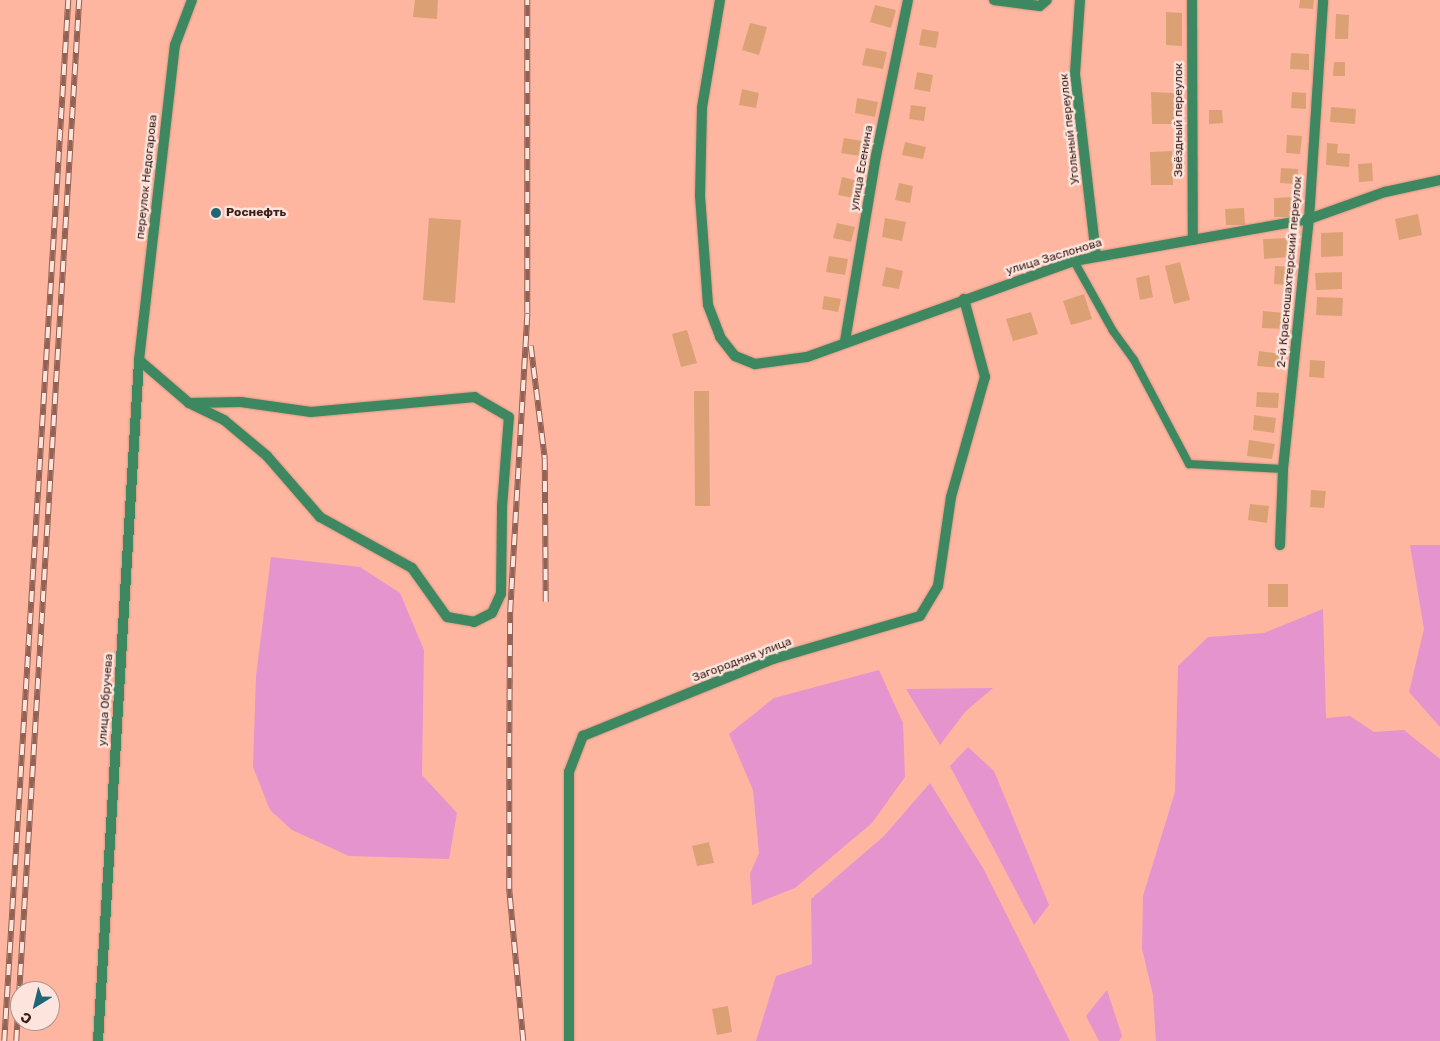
<!DOCTYPE html>
<html>
<head>
<meta charset="utf-8">
<style>
  body { margin:0 }
  #map { position:relative; width:1440px; height:1041px; overflow:hidden; background:#ffb6a0; font-family:Rubik,sans-serif }
  div>[style] { position:absolute }
  .green>* { inset:0; background:#e594ce }
  .building>* { inset:0; background:#dba175 }
  .roads { filter:drop-shadow(0 0 1px #d79884) drop-shadow(0 0 1px #d79884) }
  .service>* { height:8px; margin:-4px; padding:0 4px; transform-origin:4px; border-radius:4px; background:#3d8860 }
  .minor>* { height:10px; margin:-5px; padding:0 5px; transform-origin:5px; border-radius:5px; background:#3d8860 }
  .tertiary>* { height:10px; margin:-5px; padding:0 5px; transform-origin:5px; border-radius:5px; background:#3d8860 }
  .rail>* { height:5.5px; margin-top:-2.75px; transform-origin:0; background:repeating-linear-gradient(90deg,#fde5de 0 11px,#926254 0 22px); box-sizing:border-box; border-block:1px solid #926254 }
  .dots>* { width:14px; height:14px; translate:-50% -50%; box-sizing:border-box; border:2px solid #fde5de; border-radius:50% }
  span { translate:-50% -50%; white-space:nowrap; text-align:center; line-height:1.15; -webkit-text-stroke:5px #fde5de; paint-order:stroke }
  .street-label { font-size:12px; color:#391e16 }
  .poi-label { font-size:12px; color:#391e16; font-weight:700 }
  .left { translate:0 -50%; text-align:left }
  .north { position:absolute; left:10px; top:981px; width:50px; height:50px; box-sizing:border-box; background:#fde5de; border:1px solid #af958e; border-radius:50%; rotate:216deg; font-size:14px; font-weight:700; line-height:20px; text-align:center; color:#391e16 }
  .north::after { content:''; display:block; margin:auto; width:18px; height:22px; background:#206576; clip-path:polygon(50% 0,100% 100%,50% 72%,0 100%) }
</style>
</head>
<body>
<div id="map">
  <div class="green">
    <div style="clip-path:polygon(1410px 545px,1440px 545px,1440px 727px,1409px 692px,1424px 629px)"></div>
    <div style="clip-path:polygon(271px 557px,360px 567px,400px 593px,424px 650px,422px 775px,457px 813px,449px 859px,349px 856px,292px 830px,270px 810px,253px 767px,256px 676px)"></div>
    <div style="clip-path:polygon(1323px 609px,1326px 718px,1350px 716px,1374px 732px,1404px 730px,1440px 759px,1440px 1041px,1156px 1041px,1153px 995px,1142px 949px,1143px 896px,1175px 792px,1178px 666px,1208px 637px,1264px 633px)"></div>
    <div style="clip-path:polygon(879px 670px,903px 723px,905px 777px,872px 823px,795px 888px,752px 905px,750px 874px,759px 853px,753px 790px,729px 734px,774px 698px)"></div>
    <div style="clip-path:polygon(993px 688px,965px 712px,940px 745px,906px 689px)"></div>
    <div style="clip-path:polygon(968px 747px,994px 771px,1049px 905px,1034px 925px,950px 766px)"></div>
    <div style="clip-path:polygon(930px 783px,983px 868px,1070px 1041px,756px 1041px,776px 976px,812px 964px,811px 899px,884px 836px)"></div>
    <div style="clip-path:polygon(1107px 990px,1122px 1036px,1119px 1041px,1099px 1041px,1086px 1016px)"></div>
  </div>
  <div class="building">
    <div style="clip-path:polygon(415px 0,438px 0,437px 19px,413px 17px)"></div>
    <div style="clip-path:polygon(1300px 0,1314px 0,1313px 9px,1299px 8px)"></div>
    <div style="clip-path:polygon(875px 5px,896px 10px,891px 28px,870px 22px)"></div>
    <div style="clip-path:polygon(1166px 12px,1182px 13px,1182px 46px,1166px 45px)"></div>
    <div style="clip-path:polygon(1336px 14px,1349px 15px,1348px 39px,1335px 39px)"></div>
    <div style="clip-path:polygon(750px 23px,767px 27px,759px 55px,742px 50px)"></div>
    <div style="clip-path:polygon(922px 29px,939px 32px,936px 48px,919px 45px)"></div>
    <div style="clip-path:polygon(866px 48px,887px 52px,883px 69px,862px 65px)"></div>
    <div style="clip-path:polygon(1291px 53px,1309px 54px,1309px 70px,1290px 69px)"></div>
    <div style="clip-path:polygon(1334px 62px,1345px 62px,1345px 76px,1333px 76px)"></div>
    <div style="clip-path:polygon(917px 72px,933px 75px,930px 92px,914px 89px)"></div>
    <div style="clip-path:polygon(742px 89px,759px 93px,756px 108px,739px 105px)"></div>
    <div style="clip-path:polygon(1151px 92px,1174px 93px,1174px 124px,1152px 124px)"></div>
    <div style="clip-path:polygon(1292px 92px,1306px 93px,1306px 109px,1291px 108px)"></div>
    <div style="clip-path:polygon(857px 98px,878px 102px,875px 117px,855px 113px)"></div>
    <div style="clip-path:polygon(911px 105px,926px 107px,924px 121px,909px 119px)"></div>
    <div style="clip-path:polygon(1331px 107px,1356px 109px,1355px 124px,1330px 122px)"></div>
    <div style="clip-path:polygon(1209px 110px,1222px 110px,1223px 123px,1209px 124px)"></div>
    <div style="clip-path:polygon(1287px 135px,1302px 136px,1300px 154px,1286px 153px)"></div>
    <div style="clip-path:polygon(844px 138px,869px 142px,866px 157px,841px 153px)"></div>
    <div style="clip-path:polygon(905px 142px,926px 147px,923px 159px,902px 155px)"></div>
    <div style="clip-path:polygon(1327px 143px,1338px 144px,1337px 153px,1350px 154px,1349px 167px,1326px 165px)"></div>
    <div style="clip-path:polygon(1172px 151px,1173px 185px,1151px 185px,1150px 152px)"></div>
    <div style="clip-path:polygon(1372px 163px,1373px 181px,1359px 182px,1358px 164px)"></div>
    <div style="clip-path:polygon(1281px 168px,1298px 169px,1297px 184px,1280px 183px)"></div>
    <div style="clip-path:polygon(842px 177px,862px 182px,859px 199px,838px 195px)"></div>
    <div style="clip-path:polygon(899px 183px,913px 186px,910px 203px,895px 200px)"></div>
    <div style="clip-path:polygon(1294px 197px,1294px 217px,1274px 217px,1274px 198px)"></div>
    <div style="clip-path:polygon(1244px 208px,1245px 225px,1226px 225px,1225px 209px)"></div>
    <div style="clip-path:polygon(1418px 214px,1422px 235px,1399px 240px,1395px 219px)"></div>
    <div style="clip-path:polygon(429px 218px,461px 220px,455px 303px,423px 300px)"></div>
    <div style="clip-path:polygon(885px 218px,906px 222px,902px 241px,882px 237px)"></div>
    <div style="clip-path:polygon(837px 223px,855px 227px,851px 242px,833px 238px)"></div>
    <div style="clip-path:polygon(1343px 232px,1343px 256px,1321px 257px,1321px 233px)"></div>
    <div style="clip-path:polygon(1288px 238px,1289px 257px,1264px 259px,1263px 239px)"></div>
    <div style="clip-path:polygon(829px 256px,848px 259px,845px 275px,826px 272px)"></div>
    <div style="clip-path:polygon(1180px 262px,1190px 300px,1174px 304px,1165px 266px)"></div>
    <div style="clip-path:polygon(1275px 266px,1291px 267px,1290px 285px,1274px 284px)"></div>
    <div style="clip-path:polygon(886px 267px,903px 271px,899px 289px,882px 286px)"></div>
    <div style="clip-path:polygon(1342px 272px,1342px 289px,1316px 290px,1315px 273px)"></div>
    <div style="clip-path:polygon(1149px 275px,1153px 297px,1140px 300px,1136px 278px)"></div>
    <div style="clip-path:polygon(1084px 294px,1092px 319px,1071px 325px,1063px 301px)"></div>
    <div style="clip-path:polygon(824px 296px,841px 299px,838px 312px,822px 309px)"></div>
    <div style="clip-path:polygon(1317px 297px,1343px 298px,1342px 316px,1316px 315px)"></div>
    <div style="clip-path:polygon(1263px 311px,1285px 313px,1284px 329px,1262px 328px)"></div>
    <div style="clip-path:polygon(1031px 312px,1038px 334px,1013px 341px,1006px 319px)"></div>
    <div style="clip-path:polygon(687px 330px,697px 363px,681px 367px,672px 334px)"></div>
    <div style="clip-path:polygon(1259px 351px,1282px 354px,1281px 368px,1257px 366px)"></div>
    <div style="clip-path:polygon(1310px 360px,1325px 361px,1324px 378px,1309px 377px)"></div>
    <div style="clip-path:polygon(694px 391px,709px 391px,710px 506px,695px 506px)"></div>
    <div style="clip-path:polygon(1257px 392px,1279px 393px,1278px 408px,1256px 407px)"></div>
    <div style="clip-path:polygon(1254px 415px,1276px 418px,1274px 433px,1253px 430px)"></div>
    <div style="clip-path:polygon(1249px 440px,1275px 444px,1272px 459px,1247px 456px)"></div>
    <div style="clip-path:polygon(1311px 490px,1326px 491px,1324px 508px,1310px 507px)"></div>
    <div style="clip-path:polygon(1250px 504px,1269px 506px,1267px 523px,1248px 520px)"></div>
    <div style="clip-path:polygon(1268px 584px,1288px 584px,1288px 607px,1268px 607px)"></div>
    <div style="clip-path:polygon(709px 842px,714px 863px,697px 866px,692px 846px)"></div>
    <div style="clip-path:polygon(728px 1006px,732px 1032px,717px 1035px,712px 1009px)"></div>
  </div>
  <div class="roads">
    <div class="service">
      <div style="left:1074px;top:261px;width:80px;rotate:60.9deg"></div>
      <div style="left:1113px;top:331px;width:36px;rotate:54deg"></div>
      <div style="left:1134px;top:360px;width:118px;rotate:62.1deg"></div>
      <div style="left:1189px;top:464px;width:94px;rotate:3deg"></div>
    </div>
    <div class="minor">
      <div style="left:720px;top:0;width:109px;rotate:99.5deg"></div>
      <div style="left:702px;top:108px;width:88px;rotate:91.3deg"></div>
      <div style="left:700px;top:196px;width:109px;rotate:85.8deg"></div>
      <div style="left:708px;top:305px;width:34px;rotate:69deg"></div>
      <div style="left:720px;top:337px;width:24px;rotate:52deg"></div>
      <div style="left:735px;top:356px;width:22px;rotate:22deg"></div>
      <div style="left:755px;top:364px;width:52px;rotate:-7.7deg"></div>
      <div style="left:807px;top:357px;width:284px;rotate:-19.8deg"></div>
      <div style="left:1074px;top:261px;width:239px;rotate:-10.1deg"></div>
      <div style="left:1309px;top:219px;width:81px;rotate:-19.6deg"></div>
      <div style="left:1385px;top:192px;width:56px;rotate:-12.3deg"></div>
      <div style="left:994px;top:0;width:46px;rotate:7.4deg"></div>
      <div style="left:1040px;top:6px;width:9px;rotate:-41deg"></div>
      <div style="left:1080px;top:0;width:74px;rotate:93.9deg"></div>
      <div style="left:1075px;top:74px;width:183px;rotate:83.4deg"></div>
      <div style="left:1192px;top:0;width:240px;rotate:89.8deg"></div>
      <div style="left:845px;top:341px;width:188px;rotate:-80.5deg"></div>
      <div style="left:876px;top:156px;width:159px;rotate:-78.4deg"></div>
      <div style="left:139px;top:360px;width:66px;rotate:40.7deg"></div>
      <div style="left:189px;top:403px;width:39px;rotate:26deg"></div>
      <div style="left:224px;top:420px;width:56px;rotate:39.9deg"></div>
      <div style="left:267px;top:456px;width:81px;rotate:49deg"></div>
      <div style="left:320px;top:517px;width:105px;rotate:29deg"></div>
      <div style="left:412px;top:568px;width:60px;rotate:54.5deg"></div>
      <div style="left:447px;top:617px;width:27px;rotate:10deg"></div>
      <div style="left:474px;top:622px;width:20px;rotate:-27deg"></div>
      <div style="left:492px;top:613px;width:21px;rotate:-65deg"></div>
      <div style="left:501px;top:594px;width:87px;rotate:-89.3deg"></div>
      <div style="left:502px;top:507px;width:90px;rotate:-85.6deg"></div>
      <div style="left:509px;top:417px;width:39px;rotate:-150deg"></div>
      <div style="left:475px;top:397px;width:165px;rotate:174.8deg"></div>
      <div style="left:311px;top:412px;width:71px;rotate:-171.9deg"></div>
      <div style="left:241px;top:402px;width:52px;rotate:178.9deg"></div>
      <div style="left:1280px;top:545px;width:76px;rotate:-87.7deg"></div>
      <div style="left:1283px;top:469px;width:251px;rotate:-84.1deg"></div>
      <div style="left:1309px;top:219px;width:219px;rotate:-86.3deg"></div>
      <div style="left:569px;top:1041px;width:269px;rotate:-90deg"></div>
      <div style="left:569px;top:772px;width:39px;rotate:-69deg"></div>
      <div style="left:583px;top:736px;width:205px;rotate:-22.1deg"></div>
      <div style="left:773px;top:659px;width:153px;rotate:-16.3deg"></div>
      <div style="left:920px;top:616px;width:35px;rotate:-59deg"></div>
      <div style="left:938px;top:586px;width:90px;rotate:-81.7deg"></div>
      <div style="left:951px;top:497px;width:125px;rotate:-74.2deg"></div>
      <div style="left:985px;top:377px;width:81px;rotate:-105.1deg"></div>
    </div>
    <div class="tertiary">
      <div style="left:98px;top:1041px;width:682px;rotate:-86.55deg"></div>
      <div style="left:139px;top:360px;width:317px;rotate:-83.5deg"></div>
      <div style="left:175px;top:45px;width:48px;rotate:-69.3deg"></div>
    </div>
  </div>
  <div class="rail">
    <div style="left:531px;top:346px;width:114px;rotate:82.9deg"></div>
    <div style="left:545px;top:459px;width:143px;rotate:89.6deg"></div>
    <div style="left:4px;top:1041px;width:1043px;rotate:-86.48deg"></div>
    <div style="left:16px;top:1041px;width:1043px;rotate:-86.54deg"></div>
    <div style="left:523px;top:1041px;width:153px;rotate:-95.3deg"></div>
    <div style="left:509px;top:889px;width:145px;rotate:-90deg"></div>
    <div style="left:509px;top:744px;width:133px;rotate:-89.6deg"></div>
    <div style="left:510px;top:611px;width:298px;rotate:-86.7deg"></div>
    <div style="left:527px;top:313px;width:313px;rotate:-90deg"></div>
  </div>
  <div class="dots">
    <div style="left:216px;top:213px;background:#206576"></div>
  </div>
  <div class="street-label">
    <span style="left:1179px;top:120px;rotate:-90deg">Звёздный переулок</span>
    <span style="left:1070px;top:129px;rotate:-96deg">Угольный переулок</span>
    <span style="left:862px;top:168px;rotate:-80deg">улица Есенина</span>
    <span style="left:147px;top:177px;rotate:-84deg">переулок Недогарова</span>
    <span style="left:1054px;top:257px;rotate:-17deg">улица Заслонова</span>
    <span style="left:1290px;top:272px;rotate:-85deg">2-й Красношахтерский переулок</span>
    <span style="left:742px;top:660px;rotate:-21deg">Загородняя улица</span>
    <span style="left:106px;top:700px;rotate:-86deg">улица Обручева</span>
  </div>
  <div class="poi-label">
    <span class="left" style="left:226px;top:213px">Роснефть</span>
  </div>
  <div class="north">С</div>
</div>
</body>
</html>
